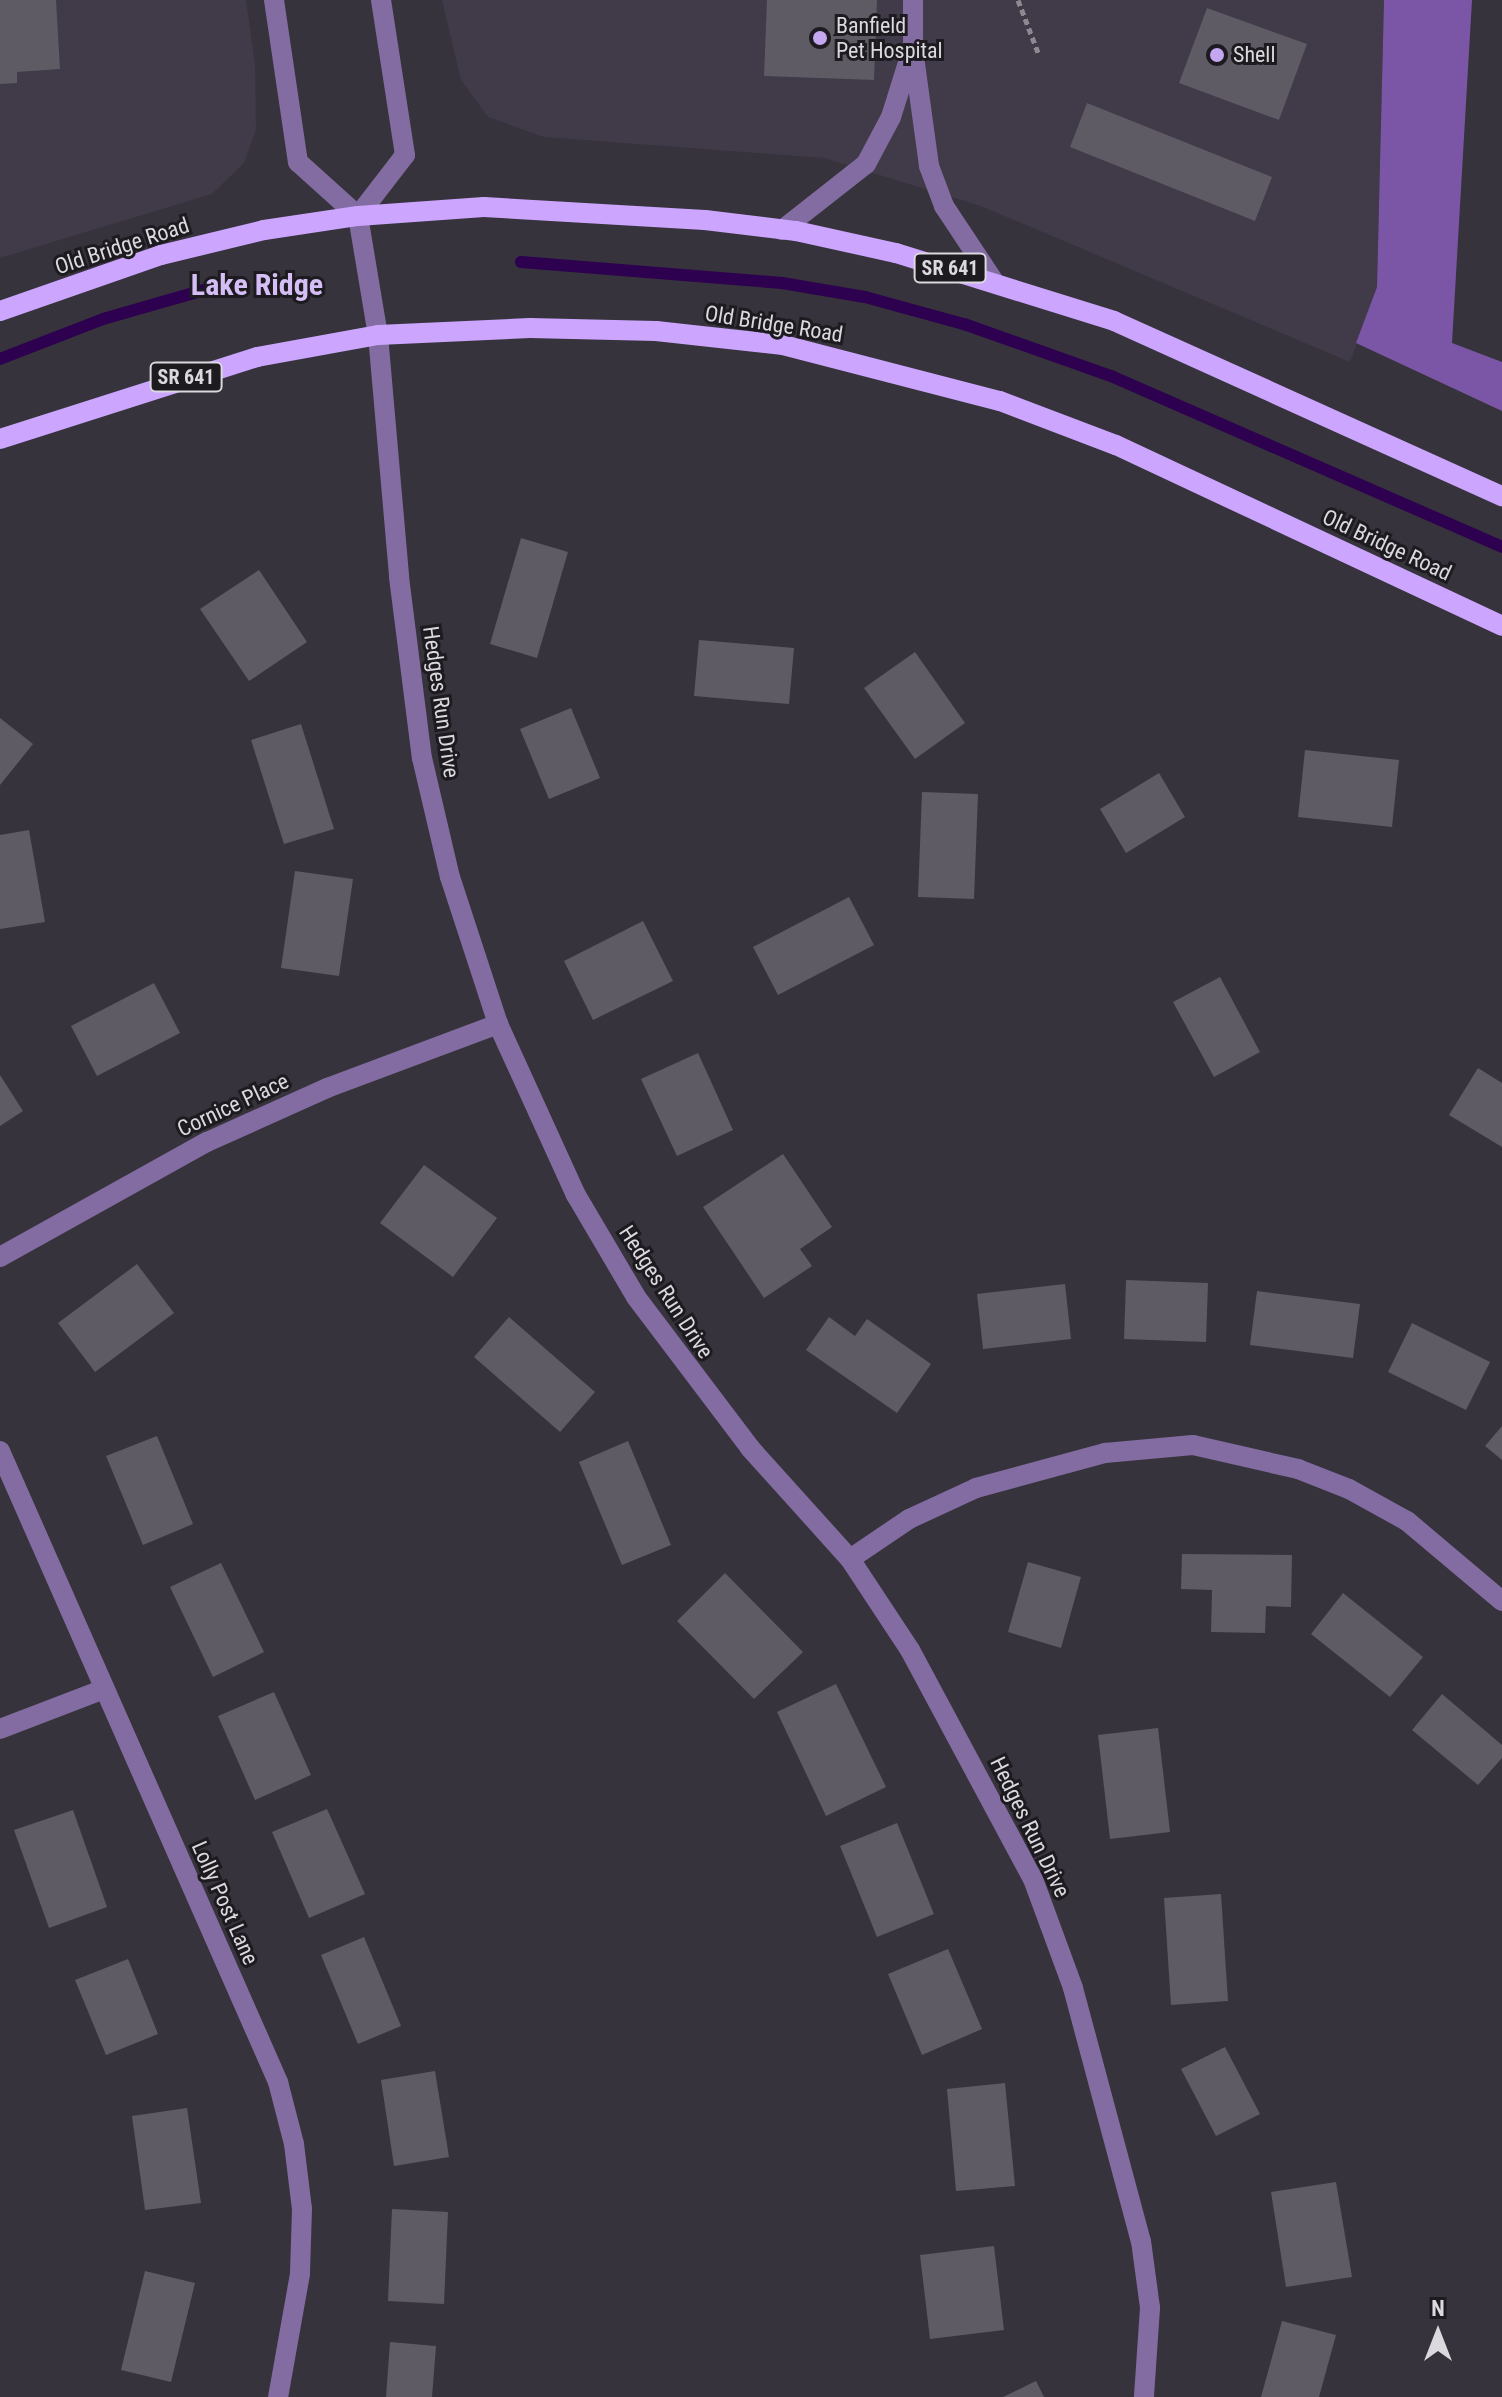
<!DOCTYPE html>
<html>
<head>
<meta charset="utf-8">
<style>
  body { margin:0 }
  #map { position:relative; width:1502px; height:2397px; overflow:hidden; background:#36333c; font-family:"Roboto Condensed",sans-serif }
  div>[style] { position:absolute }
  .built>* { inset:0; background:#403a49 }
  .forest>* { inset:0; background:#7b56a7 }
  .stream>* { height:12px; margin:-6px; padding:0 6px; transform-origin:6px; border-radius:6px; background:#2e0050 }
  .building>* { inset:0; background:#5e5b64 }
  .path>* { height:5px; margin-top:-2.5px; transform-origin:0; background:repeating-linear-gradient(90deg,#8c8990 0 6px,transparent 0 10px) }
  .minor>* { height:20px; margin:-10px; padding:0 10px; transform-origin:10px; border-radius:10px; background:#826ca1 }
  .major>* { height:20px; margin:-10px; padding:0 10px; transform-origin:10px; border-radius:10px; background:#cca6fe }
  .dots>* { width:22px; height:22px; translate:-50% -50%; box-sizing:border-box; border:4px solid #1d1b20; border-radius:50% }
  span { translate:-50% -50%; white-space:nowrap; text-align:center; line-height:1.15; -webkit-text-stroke:6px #1d1b20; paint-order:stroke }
  .shield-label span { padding:2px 6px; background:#1d1b20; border:2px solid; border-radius:6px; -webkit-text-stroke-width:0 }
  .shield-label { font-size:20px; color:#dbd8de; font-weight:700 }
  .poi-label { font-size:22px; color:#dbd8de }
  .left { translate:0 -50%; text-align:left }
  .street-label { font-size:22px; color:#dbd8de }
  .district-label { font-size:30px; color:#d5bef6; font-weight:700 }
  .north { position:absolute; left:1398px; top:2293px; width:80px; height:80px; -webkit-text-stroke:6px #1d1b20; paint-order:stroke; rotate:0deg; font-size:22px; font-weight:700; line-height:32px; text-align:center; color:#dbd8de }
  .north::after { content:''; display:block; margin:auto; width:28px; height:36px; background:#dbd8de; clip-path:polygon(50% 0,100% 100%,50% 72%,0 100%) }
</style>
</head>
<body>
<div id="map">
  <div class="built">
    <div style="clip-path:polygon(0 0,246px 0,255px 64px,256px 130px,244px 163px,212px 194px,0 258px)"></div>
    <div style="clip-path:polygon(442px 0,1384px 0,1377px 287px,1350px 362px,981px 206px,824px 158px,544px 137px,488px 117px,461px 80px)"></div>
  </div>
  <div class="forest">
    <div style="clip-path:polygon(1384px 0,1472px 0,1452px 343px,1502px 362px,1502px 411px,1356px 343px,1377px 287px)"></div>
  </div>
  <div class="stream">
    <div style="left:521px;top:262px;width:262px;rotate:4.6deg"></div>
    <div style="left:782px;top:283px;width:84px;rotate:9.6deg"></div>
    <div style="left:865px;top:297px;width:103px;rotate:15.3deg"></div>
    <div style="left:964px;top:324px;width:156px;rotate:19.5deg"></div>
    <div style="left:1111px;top:376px;width:427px;rotate:23.6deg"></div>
    <div style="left:0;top:359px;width:110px;rotate:-21.2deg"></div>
    <div style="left:103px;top:319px;width:112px;rotate:-16deg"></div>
  </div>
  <div class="building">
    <div style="clip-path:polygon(0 0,56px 0,60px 69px,17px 72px,17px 83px,0 84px)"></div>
    <div style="clip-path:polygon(767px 0,877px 0,874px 80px,764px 76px)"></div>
    <div style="clip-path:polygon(1207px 8px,1307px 44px,1279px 120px,1179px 83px)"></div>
    <div style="clip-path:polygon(1087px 103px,1272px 177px,1255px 221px,1070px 147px)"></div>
    <div style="clip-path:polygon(521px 538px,568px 552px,537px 658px,490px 644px)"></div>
    <div style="clip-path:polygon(259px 570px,307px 642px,249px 681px,200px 609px)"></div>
    <div style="clip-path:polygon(699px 640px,794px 648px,789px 704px,694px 696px)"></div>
    <div style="clip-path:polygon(915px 652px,965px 723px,915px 759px,864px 688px)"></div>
    <div style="clip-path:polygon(571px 708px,600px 778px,549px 799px,520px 729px)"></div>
    <div style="clip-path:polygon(0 718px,33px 744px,0 785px)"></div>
    <div style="clip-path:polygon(301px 724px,334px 829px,284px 844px,251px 740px)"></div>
    <div style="clip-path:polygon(1305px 750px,1399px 760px,1392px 827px,1298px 817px)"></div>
    <div style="clip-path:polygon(1159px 773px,1185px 817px,1126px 853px,1100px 809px)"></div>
    <div style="clip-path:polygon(922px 792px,978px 794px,974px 899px,918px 897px)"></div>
    <div style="clip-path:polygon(29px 830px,45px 922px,0 929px,0 835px)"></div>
    <div style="clip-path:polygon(295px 871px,353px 879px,339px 976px,281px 968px)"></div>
    <div style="clip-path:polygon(849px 897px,874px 945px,778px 995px,753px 947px)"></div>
    <div style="clip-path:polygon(643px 921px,673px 981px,593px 1020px,564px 961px)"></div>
    <div style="clip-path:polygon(1220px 977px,1260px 1052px,1214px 1077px,1173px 1002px)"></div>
    <div style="clip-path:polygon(154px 983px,180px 1033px,97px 1076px,71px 1026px)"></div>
    <div style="clip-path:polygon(698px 1053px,733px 1130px,677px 1156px,641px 1079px)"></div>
    <div style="clip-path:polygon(1478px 1068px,1502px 1083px,1502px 1147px,1449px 1115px)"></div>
    <div style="clip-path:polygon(0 1075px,23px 1111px,0 1126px)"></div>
    <div style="clip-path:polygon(783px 1154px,832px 1227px,800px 1249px,812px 1266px,764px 1298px,703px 1207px)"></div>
    <div style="clip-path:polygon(424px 1165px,497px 1218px,453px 1277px,380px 1223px)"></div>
    <div style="clip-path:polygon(137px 1264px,174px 1313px,95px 1372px,58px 1323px)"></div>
    <div style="clip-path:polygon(1126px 1280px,1208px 1283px,1206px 1342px,1124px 1339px)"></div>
    <div style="clip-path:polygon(1065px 1284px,1071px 1339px,983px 1349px,977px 1294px)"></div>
    <div style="clip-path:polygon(1257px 1291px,1360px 1304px,1353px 1358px,1250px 1345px)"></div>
    <div style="clip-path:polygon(509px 1317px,595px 1392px,560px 1432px,474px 1357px)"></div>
    <div style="clip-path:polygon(829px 1317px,855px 1336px,867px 1319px,931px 1364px,897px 1413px,806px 1350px)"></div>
    <div style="clip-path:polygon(1412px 1323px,1490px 1362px,1466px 1410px,1388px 1372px)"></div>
    <div style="clip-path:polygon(1502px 1426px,1502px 1460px,1485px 1446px)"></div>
    <div style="clip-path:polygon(157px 1436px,193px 1524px,143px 1545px,106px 1456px)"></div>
    <div style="clip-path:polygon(628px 1441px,671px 1545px,622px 1565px,579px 1462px)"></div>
    <div style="clip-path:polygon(1182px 1554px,1292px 1555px,1291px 1607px,1266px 1606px,1265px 1633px,1211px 1632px,1212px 1590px,1181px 1589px)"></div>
    <div style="clip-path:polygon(1028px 1562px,1081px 1577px,1061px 1648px,1008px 1632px)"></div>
    <div style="clip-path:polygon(221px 1563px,264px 1652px,213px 1677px,170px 1587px)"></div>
    <div style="clip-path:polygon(725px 1573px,803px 1652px,754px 1699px,677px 1621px)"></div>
    <div style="clip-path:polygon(1343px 1593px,1423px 1657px,1390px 1697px,1311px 1634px)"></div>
    <div style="clip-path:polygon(836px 1684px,886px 1787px,826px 1816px,777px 1712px)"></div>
    <div style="clip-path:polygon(274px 1692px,311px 1775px,255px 1800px,218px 1716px)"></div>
    <div style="clip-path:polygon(1442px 1694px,1502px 1745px,1502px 1758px,1478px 1785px,1412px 1730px)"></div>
    <div style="clip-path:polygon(1158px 1728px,1170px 1832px,1110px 1839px,1098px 1735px)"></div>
    <div style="clip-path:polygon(327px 1809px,365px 1894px,309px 1918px,272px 1832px)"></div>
    <div style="clip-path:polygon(73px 1810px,107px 1907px,49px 1928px,14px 1830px)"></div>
    <div style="clip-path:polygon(897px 1823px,934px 1914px,877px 1937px,840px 1846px)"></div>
    <div style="clip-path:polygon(1221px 1894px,1228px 2001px,1171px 2005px,1164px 1898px)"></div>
    <div style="clip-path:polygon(364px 1937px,401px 2026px,358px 2044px,321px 1955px)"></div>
    <div style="clip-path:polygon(948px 1949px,982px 2029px,922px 2055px,888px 1974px)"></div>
    <div style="clip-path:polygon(128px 1959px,158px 2034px,106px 2055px,75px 1980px)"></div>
    <div style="clip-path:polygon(1225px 2047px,1260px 2114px,1216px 2136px,1181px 2069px)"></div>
    <div style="clip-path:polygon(435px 2071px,449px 2157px,394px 2166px,381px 2080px)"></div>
    <div style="clip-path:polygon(1005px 2083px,1015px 2186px,956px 2191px,947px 2089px)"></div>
    <div style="clip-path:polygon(187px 2108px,201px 2203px,145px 2210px,132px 2116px)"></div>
    <div style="clip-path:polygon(1336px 2182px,1352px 2277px,1286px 2287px,1271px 2192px)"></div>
    <div style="clip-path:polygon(392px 2209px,448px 2212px,444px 2304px,388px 2301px)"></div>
    <div style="clip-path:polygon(994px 2246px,1004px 2330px,930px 2339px,920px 2255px)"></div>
    <div style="clip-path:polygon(145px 2271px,195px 2283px,171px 2382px,121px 2370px)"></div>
    <div style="clip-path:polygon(1282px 2321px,1336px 2335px,1319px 2397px,1261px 2397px)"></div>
    <div style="clip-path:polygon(390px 2342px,436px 2346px,432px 2397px,386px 2397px)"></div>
    <div style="clip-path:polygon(1036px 2381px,1044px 2397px,1003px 2397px)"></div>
  </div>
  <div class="path">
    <div style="left:1018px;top:0;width:59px;rotate:69.1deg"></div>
  </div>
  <div class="minor">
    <div style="left:274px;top:0;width:164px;rotate:81.6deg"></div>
    <div style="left:298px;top:162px;width:81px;rotate:42deg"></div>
    <div style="left:358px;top:216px;width:121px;rotate:80.5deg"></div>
    <div style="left:378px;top:335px;width:243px;rotate:85deg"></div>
    <div style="left:399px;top:577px;width:182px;rotate:82.8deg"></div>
    <div style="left:422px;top:758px;width:122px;rotate:76.8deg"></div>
    <div style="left:450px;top:877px;width:155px;rotate:71.9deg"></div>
    <div style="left:498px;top:1024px;width:188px;rotate:65.5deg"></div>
    <div style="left:576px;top:1195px;width:118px;rotate:59.5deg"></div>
    <div style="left:636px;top:1297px;width:189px;rotate:52.9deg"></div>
    <div style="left:750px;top:1448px;width:149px;rotate:48deg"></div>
    <div style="left:850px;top:1559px;width:109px;rotate:56.6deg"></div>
    <div style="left:910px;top:1650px;width:260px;rotate:61.8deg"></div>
    <div style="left:1033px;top:1879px;width:116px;rotate:69.8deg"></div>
    <div style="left:1073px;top:1988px;width:262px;rotate:75deg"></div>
    <div style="left:1141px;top:2241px;width:68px;rotate:82.3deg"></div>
    <div style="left:1150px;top:2308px;width:89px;rotate:93.9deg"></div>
    <div style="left:913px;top:0;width:49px;rotate:90deg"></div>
    <div style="left:913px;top:49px;width:118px;rotate:82.2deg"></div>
    <div style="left:929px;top:166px;width:43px;rotate:69.4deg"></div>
    <div style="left:944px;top:206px;width:89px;rotate:56.5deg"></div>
    <div style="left:358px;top:216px;width:77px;rotate:-52.4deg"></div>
    <div style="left:405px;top:155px;width:157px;rotate:-98.8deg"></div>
    <div style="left:782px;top:230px;width:107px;rotate:-38.2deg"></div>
    <div style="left:866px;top:164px;width:53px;rotate:-62deg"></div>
    <div style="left:891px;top:117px;width:67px;rotate:-72.6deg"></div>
    <div style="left:0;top:1257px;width:237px;rotate:-29.1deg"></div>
    <div style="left:207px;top:1142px;width:132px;rotate:-24.2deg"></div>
    <div style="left:327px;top:1088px;width:183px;rotate:-20.5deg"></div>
    <div style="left:0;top:1451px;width:690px;rotate:66.22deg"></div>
    <div style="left:278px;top:2082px;width:64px;rotate:75.5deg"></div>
    <div style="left:294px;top:2144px;width:65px;rotate:83deg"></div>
    <div style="left:302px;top:2209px;width:65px;rotate:91.8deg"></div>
    <div style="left:300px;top:2274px;width:125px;rotate:100.1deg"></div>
    <div style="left:850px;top:1559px;width:71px;rotate:-34.1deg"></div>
    <div style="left:909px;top:1519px;width:74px;rotate:-24.8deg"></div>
    <div style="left:976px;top:1488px;width:134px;rotate:-15.2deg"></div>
    <div style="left:1105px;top:1453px;width:88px;rotate:-5.2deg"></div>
    <div style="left:1193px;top:1445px;width:108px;rotate:12.9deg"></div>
    <div style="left:1298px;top:1469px;width:55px;rotate:21.4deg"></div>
    <div style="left:1349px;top:1489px;width:66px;rotate:28.9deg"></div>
    <div style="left:1407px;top:1521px;width:124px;rotate:40.1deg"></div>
    <div style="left:0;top:1729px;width:111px;rotate:-21deg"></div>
  </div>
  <div class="major">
    <div style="left:0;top:311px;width:170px;rotate:-19.2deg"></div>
    <div style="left:161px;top:255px;width:106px;rotate:-13.6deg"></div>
    <div style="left:264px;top:230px;width:95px;rotate:-8.5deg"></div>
    <div style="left:358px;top:216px;width:126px;rotate:-4.1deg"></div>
    <div style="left:484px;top:207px;width:221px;rotate:3.4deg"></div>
    <div style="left:705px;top:220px;width:92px;rotate:6.9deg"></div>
    <div style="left:796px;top:231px;width:102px;rotate:12.4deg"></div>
    <div style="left:896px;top:253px;width:228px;rotate:17.3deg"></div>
    <div style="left:1114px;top:321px;width:426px;rotate:24.3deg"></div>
    <div style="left:0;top:439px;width:270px;rotate:-17.7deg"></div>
    <div style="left:257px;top:357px;width:123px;rotate:-10.3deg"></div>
    <div style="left:378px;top:335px;width:152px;rotate:-2.6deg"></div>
    <div style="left:530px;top:328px;width:126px;rotate:1.4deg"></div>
    <div style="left:656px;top:331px;width:128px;rotate:6.3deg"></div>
    <div style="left:783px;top:345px;width:224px;rotate:14.5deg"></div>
    <div style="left:1000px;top:401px;width:124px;rotate:20.8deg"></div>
    <div style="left:1116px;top:445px;width:426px;rotate:25.1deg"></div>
  </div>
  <div class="dots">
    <div style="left:820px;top:38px;background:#c5a6f0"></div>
    <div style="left:1217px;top:55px;background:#c5a6f0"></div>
  </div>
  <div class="shield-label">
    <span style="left:950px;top:268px">SR 641</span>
    <span style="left:186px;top:377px">SR 641</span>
  </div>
  <div class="poi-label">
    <span class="left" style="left:836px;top:38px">Banfield<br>Pet Hospital</span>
    <span class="left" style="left:1233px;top:55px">Shell</span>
  </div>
  <div class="street-label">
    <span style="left:122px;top:246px;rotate:-18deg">Old Bridge Road</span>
    <span style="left:774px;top:324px;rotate:9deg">Old Bridge Road</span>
    <span style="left:1387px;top:545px;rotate:25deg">Old Bridge Road</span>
    <span style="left:441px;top:702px;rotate:82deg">Hedges Run Drive</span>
    <span style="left:233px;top:1105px;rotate:-25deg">Cornice Place</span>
    <span style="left:666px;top:1292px;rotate:57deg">Hedges Run Drive</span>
    <span style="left:1030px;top:1827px;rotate:64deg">Hedges Run Drive</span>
    <span style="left:225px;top:1903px;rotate:66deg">Lolly Post Lane</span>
  </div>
  <div class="district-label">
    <span style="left:257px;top:285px">Lake Ridge</span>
  </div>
  <div class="north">N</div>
</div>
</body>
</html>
